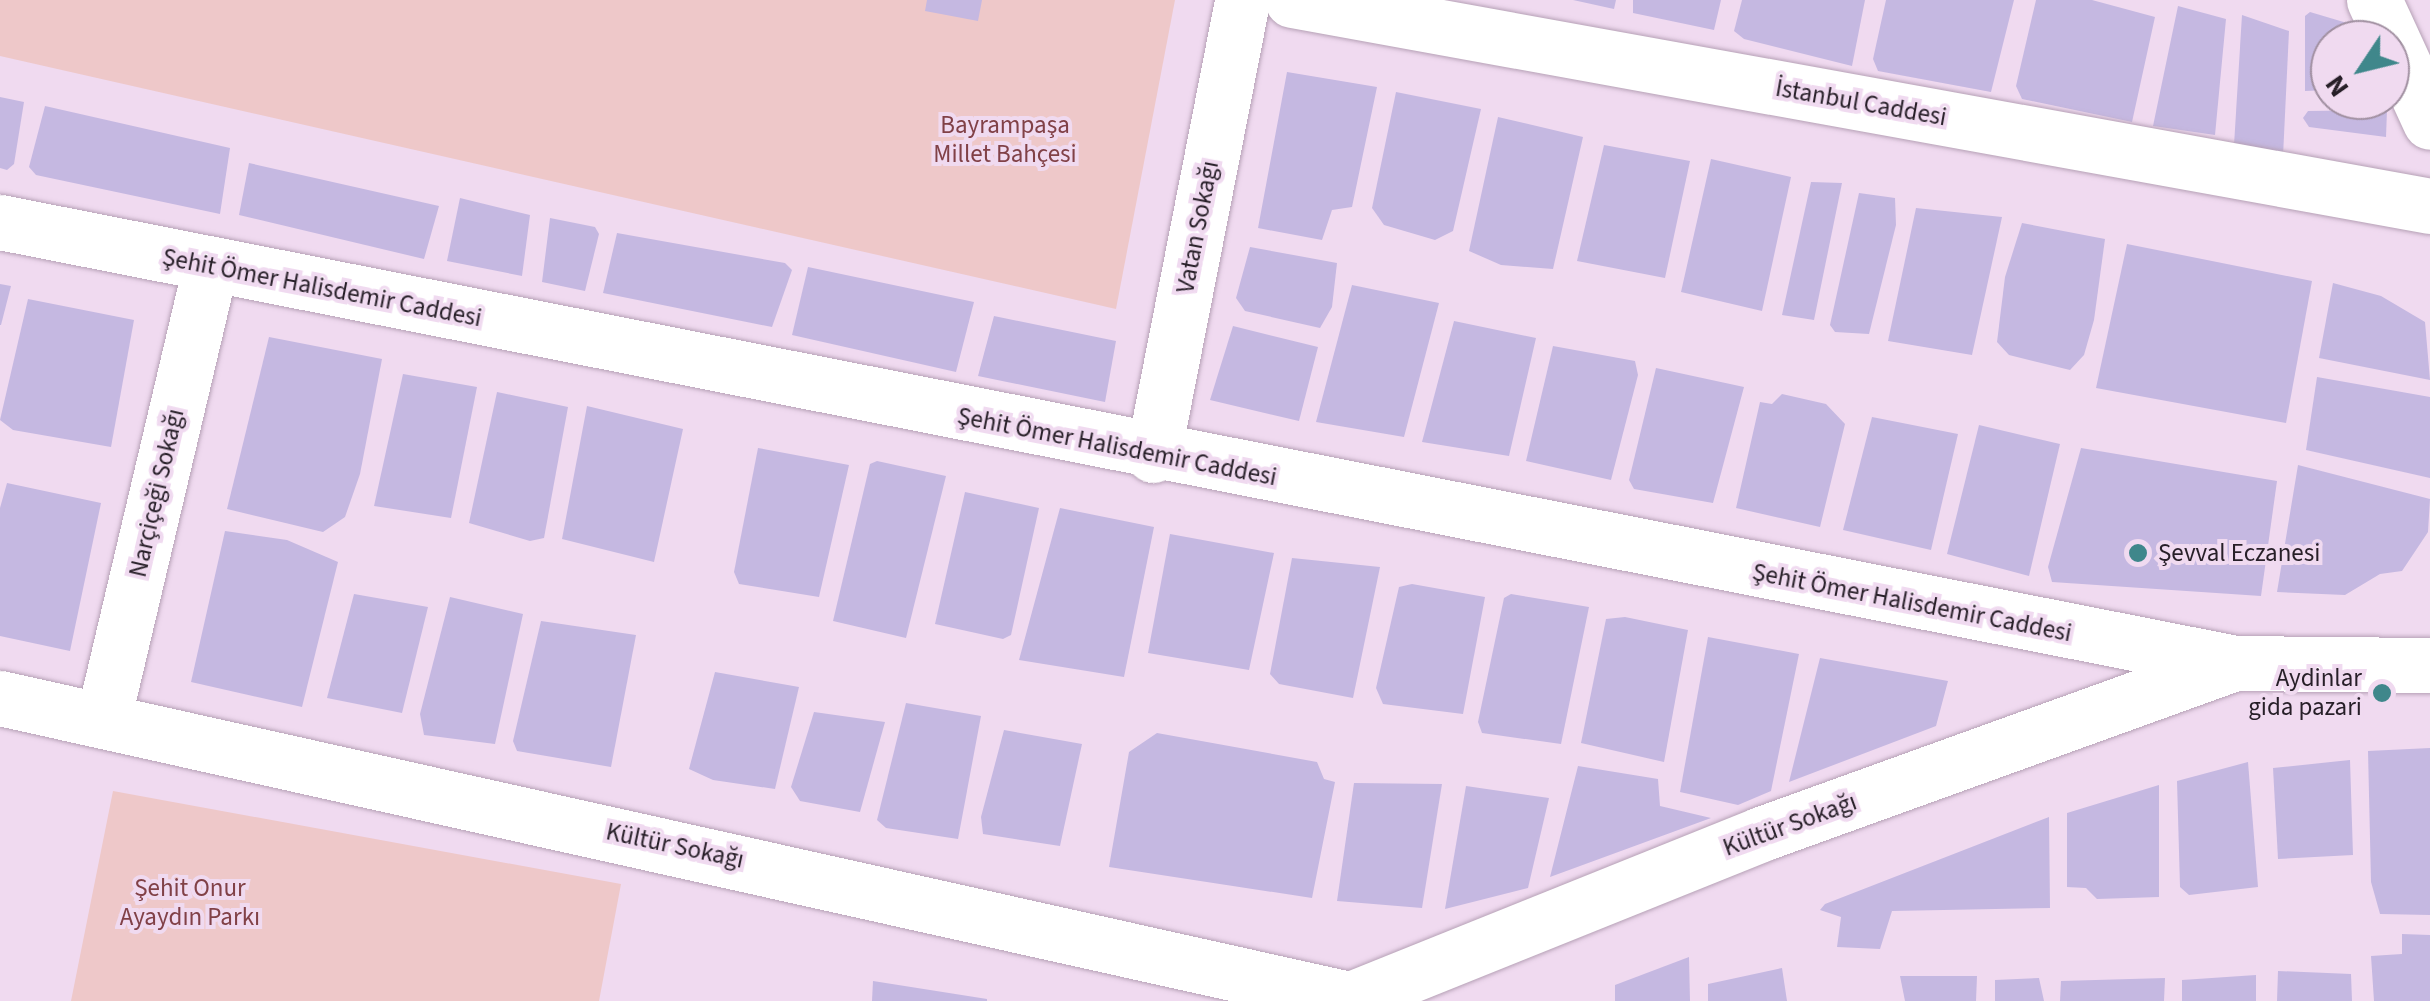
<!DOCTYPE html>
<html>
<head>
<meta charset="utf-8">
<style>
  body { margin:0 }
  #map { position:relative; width:2430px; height:1001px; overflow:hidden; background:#f0daf0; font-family:"Source Sans 3",sans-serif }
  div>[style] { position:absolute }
  .green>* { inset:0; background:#eec8c9 }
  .building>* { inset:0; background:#c5b8e1 }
  .roads { filter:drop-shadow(0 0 2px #b6a1b6) drop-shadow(0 0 2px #b6a1b6) }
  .minor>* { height:55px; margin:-27.5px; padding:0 27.5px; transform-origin:27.5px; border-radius:27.5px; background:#fff }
  .dots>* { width:28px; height:28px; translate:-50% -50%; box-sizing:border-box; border:5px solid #f0daf0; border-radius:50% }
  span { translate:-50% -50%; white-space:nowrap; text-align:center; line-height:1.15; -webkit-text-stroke:8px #f0daf0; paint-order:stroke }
  .street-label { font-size:25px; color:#271f28 }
  .park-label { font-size:25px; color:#814147 }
  .poi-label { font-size:25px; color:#271f28 }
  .left { translate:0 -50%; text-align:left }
  .right { translate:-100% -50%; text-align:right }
  .north { position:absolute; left:2310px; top:20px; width:100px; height:100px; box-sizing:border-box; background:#f0daf0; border:2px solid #a08fa0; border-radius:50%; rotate:235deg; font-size:28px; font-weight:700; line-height:40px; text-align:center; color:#271f28 }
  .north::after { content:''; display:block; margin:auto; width:35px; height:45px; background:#3f878b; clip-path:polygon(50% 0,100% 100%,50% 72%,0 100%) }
</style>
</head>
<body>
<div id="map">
  <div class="green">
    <div style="clip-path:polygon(0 0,1175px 0,1116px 309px,0 56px)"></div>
    <div style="clip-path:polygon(113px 791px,621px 884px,599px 1001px,71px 1001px)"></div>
  </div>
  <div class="building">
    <div style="clip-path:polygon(927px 0,982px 0,978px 21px,925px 11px)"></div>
    <div style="clip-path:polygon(1573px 0,1616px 0,1614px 9px)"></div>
    <div style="clip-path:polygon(1633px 0,1721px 0,1714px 30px,1633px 13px)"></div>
    <div style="clip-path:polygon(1742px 0,1865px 0,1852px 66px,1744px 39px,1734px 31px)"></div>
    <div style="clip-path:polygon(1886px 0,2014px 0,1991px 92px,1878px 71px,1873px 59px)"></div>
    <div style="clip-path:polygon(2036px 0,2092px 0,2155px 17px,2132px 122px,2022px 99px,2016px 86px)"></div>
    <div style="clip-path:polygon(2178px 6px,2226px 19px,2215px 135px,2153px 126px)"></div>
    <div style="clip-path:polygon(2310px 12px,2347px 23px,2352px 40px,2330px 40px,2330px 90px,2305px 91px,2305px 16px)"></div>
    <div style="clip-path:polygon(2242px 15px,2289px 31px,2283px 156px,2234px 145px)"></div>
    <div style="clip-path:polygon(1287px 72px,1377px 87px,1352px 207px,1332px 210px,1322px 240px,1258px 228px)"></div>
    <div style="clip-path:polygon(1396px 92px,1481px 109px,1453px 231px,1435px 240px,1384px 225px,1372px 208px)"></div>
    <div style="clip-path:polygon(0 97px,24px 102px,14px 164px,7px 170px,0 168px)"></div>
    <div style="clip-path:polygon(45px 106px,230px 148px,220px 214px,36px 175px,29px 167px)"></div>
    <div style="clip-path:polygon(2387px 110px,2386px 137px,2309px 127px,2303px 118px,2308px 111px)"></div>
    <div style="clip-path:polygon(1498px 117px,1583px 137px,1553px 269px,1501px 265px,1469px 251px)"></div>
    <div style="clip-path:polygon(1604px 145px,1690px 161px,1665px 278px,1577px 261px)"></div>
    <div style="clip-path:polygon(1711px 159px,1791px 177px,1762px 311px,1681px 292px)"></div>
    <div style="clip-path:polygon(249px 163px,439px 206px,424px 259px,239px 215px)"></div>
    <div style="clip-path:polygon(1811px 182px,1842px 183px,1814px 320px,1782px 315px)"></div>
    <div style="clip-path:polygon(1859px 193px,1895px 198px,1896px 225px,1869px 334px,1835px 332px,1830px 325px)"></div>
    <div style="clip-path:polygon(460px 198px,530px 215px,522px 276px,447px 261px)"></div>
    <div style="clip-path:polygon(1916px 208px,2002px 217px,1972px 355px,1888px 341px)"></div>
    <div style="clip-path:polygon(550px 218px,595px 227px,599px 234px,585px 291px,542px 282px)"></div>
    <div style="clip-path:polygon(2022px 223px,2105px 239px,2094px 320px,2084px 355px,2070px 370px,2009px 355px,1997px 342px,2005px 277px)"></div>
    <div style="clip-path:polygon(617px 233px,785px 263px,792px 270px,772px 327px,603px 293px)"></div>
    <div style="clip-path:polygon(2127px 244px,2312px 281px,2286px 423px,2096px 388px)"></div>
    <div style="clip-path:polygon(1250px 247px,1337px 263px,1332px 307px,1320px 328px,1245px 311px,1236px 298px)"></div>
    <div style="clip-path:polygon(808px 267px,974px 302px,956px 372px,792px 335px)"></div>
    <div style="clip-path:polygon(2333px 283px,2381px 296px,2425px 322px,2430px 380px,2319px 358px)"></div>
    <div style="clip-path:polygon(0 284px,11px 286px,1px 325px,0 325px)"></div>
    <div style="clip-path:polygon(1352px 285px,1439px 303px,1404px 437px,1316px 422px)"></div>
    <div style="clip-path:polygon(28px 299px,134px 320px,111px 447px,13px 430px,0 420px)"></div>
    <div style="clip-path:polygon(994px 316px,1116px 341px,1105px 402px,978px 376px)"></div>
    <div style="clip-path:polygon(1454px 321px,1536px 338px,1509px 456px,1422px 442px)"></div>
    <div style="clip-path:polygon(1233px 326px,1318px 347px,1299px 421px,1210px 400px)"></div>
    <div style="clip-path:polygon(269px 337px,382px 359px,360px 474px,345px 517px,323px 532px,227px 509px)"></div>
    <div style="clip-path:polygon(1553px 346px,1635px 361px,1638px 375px,1611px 480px,1526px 461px)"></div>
    <div style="clip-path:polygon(1656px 368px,1744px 387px,1713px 503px,1634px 489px,1629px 480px)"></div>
    <div style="clip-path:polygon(403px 374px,477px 387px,451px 518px,374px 506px)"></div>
    <div style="clip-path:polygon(2317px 377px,2430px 397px,2430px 478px,2306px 450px)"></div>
    <div style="clip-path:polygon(497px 392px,568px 407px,544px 538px,530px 541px,469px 523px)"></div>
    <div style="clip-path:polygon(1782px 394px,1826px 404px,1845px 424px,1820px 527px,1736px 508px,1760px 402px,1772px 404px)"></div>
    <div style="clip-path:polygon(587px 406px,683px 429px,654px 562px,562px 539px)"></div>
    <div style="clip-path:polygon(1872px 417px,1958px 434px,1931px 550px,1843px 530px)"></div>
    <div style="clip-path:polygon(1979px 425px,2060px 444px,2029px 576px,1947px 554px)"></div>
    <div style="clip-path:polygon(758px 448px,849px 465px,819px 597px,739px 584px,734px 572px)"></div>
    <div style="clip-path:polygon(2081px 448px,2277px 481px,2261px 596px,2052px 582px,2048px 567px)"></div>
    <div style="clip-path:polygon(877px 461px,946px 476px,906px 638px,833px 621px,870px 464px)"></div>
    <div style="clip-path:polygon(2298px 465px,2430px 499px,2428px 532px,2402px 571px,2380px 574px,2345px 595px,2277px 592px)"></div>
    <div style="clip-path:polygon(7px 483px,101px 503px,70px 651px,0 636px,0 508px)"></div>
    <div style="clip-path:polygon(965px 492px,1039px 508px,1011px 635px,1003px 639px,935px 624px)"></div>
    <div style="clip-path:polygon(1060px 508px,1154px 527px,1124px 677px,1019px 660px)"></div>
    <div style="clip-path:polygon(225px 531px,287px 540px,338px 562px,302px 707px,191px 682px)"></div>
    <div style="clip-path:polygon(1170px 534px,1274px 553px,1249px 670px,1148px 653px)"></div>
    <div style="clip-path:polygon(1292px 558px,1380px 567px,1353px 698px,1279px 684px,1270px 674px)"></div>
    <div style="clip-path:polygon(1412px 584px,1485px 597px,1463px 714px,1383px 704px,1376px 688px,1399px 587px)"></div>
    <div style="clip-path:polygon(354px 594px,428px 607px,402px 713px,327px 698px)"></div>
    <div style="clip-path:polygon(1511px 594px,1589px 607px,1561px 744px,1482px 733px,1478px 722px,1504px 598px)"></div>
    <div style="clip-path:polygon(450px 597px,523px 614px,495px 744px,424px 735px,420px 714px)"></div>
    <div style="clip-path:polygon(1625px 617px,1688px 630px,1664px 762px,1581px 743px,1606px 619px)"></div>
    <div style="clip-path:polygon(541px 621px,636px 635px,611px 767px,517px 751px,513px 741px)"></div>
    <div style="clip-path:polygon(1708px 637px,1799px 654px,1771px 791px,1738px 805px,1680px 792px)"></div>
    <div style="clip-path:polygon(1820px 658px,1948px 681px,1936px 726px,1789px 782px)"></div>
    <div style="clip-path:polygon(715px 672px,799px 687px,775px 789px,713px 780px,689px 769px)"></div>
    <div style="clip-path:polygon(906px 703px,981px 716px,958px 839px,886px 828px,877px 820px)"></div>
    <div style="clip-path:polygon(814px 712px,885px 722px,860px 812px,800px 801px,791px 787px)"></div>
    <div style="clip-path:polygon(1004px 730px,1082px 744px,1060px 846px,983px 834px,981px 817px)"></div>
    <div style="clip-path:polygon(1157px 733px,1317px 762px,1324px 779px,1335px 782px,1312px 898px,1109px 867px,1129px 752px)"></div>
    <div style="clip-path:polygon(2430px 748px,2430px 915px,2380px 914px,2371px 882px,2368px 751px)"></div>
    <div style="clip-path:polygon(2350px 760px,2353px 855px,2278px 859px,2273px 768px)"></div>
    <div style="clip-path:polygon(2248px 762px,2258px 887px,2189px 895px,2180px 887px,2177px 781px)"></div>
    <div style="clip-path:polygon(1578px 766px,1658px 779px,1660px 806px,1711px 818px,1550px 877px)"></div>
    <div style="clip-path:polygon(1354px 783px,1442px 784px,1422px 908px,1337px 901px)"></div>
    <div style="clip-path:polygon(2159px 785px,2159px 897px,2097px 899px,2086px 888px,2067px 887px,2067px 813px)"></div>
    <div style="clip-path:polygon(1466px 786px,1549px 798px,1528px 888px,1445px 909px)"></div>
    <div style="clip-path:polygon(2049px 817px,2050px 908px,1892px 911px,1880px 949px,1837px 947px,1841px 917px,1820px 910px,1825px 904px)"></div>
    <div style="clip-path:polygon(2402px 934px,2430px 935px,2430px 1001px,2374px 1001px,2371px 956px,2402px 954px)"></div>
    <div style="clip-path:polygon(1689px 957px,1690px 1001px,1615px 1001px,1615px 985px)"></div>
    <div style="clip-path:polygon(1782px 968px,1787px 1001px,1708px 1001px,1708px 984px)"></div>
    <div style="clip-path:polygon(2278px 971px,2351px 974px,2352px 1001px,2277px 1001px)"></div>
    <div style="clip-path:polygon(2256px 975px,2256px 1001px,2182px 1001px,2182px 980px)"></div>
    <div style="clip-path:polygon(1900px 976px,1977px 976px,1976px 1001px,1905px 1001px)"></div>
    <div style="clip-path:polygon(2039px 978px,2044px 1001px,1995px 1001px,1995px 980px)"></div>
    <div style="clip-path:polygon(2165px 978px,2164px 1001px,2060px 1001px,2061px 981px)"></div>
    <div style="clip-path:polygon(873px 981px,987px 999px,987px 1001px,872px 1001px)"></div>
  </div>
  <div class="roads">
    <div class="minor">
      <div style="left:1292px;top:0;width:1156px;rotate:10.26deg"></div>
      <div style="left:2374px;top:0;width:134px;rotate:65.3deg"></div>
      <div style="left:0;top:222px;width:2278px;rotate:11.16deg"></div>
      <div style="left:2235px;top:663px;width:195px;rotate:0.6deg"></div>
      <div style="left:1153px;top:455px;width:464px;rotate:-78.9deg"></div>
      <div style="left:0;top:698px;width:1382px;rotate:12.58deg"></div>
      <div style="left:103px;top:720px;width:466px;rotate:-76.7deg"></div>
      <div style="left:1346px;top:1001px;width:447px;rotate:-21.9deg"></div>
      <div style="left:1761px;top:834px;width:501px;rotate:-19.85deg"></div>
    </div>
  </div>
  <div class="dots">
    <div style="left:2138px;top:553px;background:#3f878b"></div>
    <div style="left:2382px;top:693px;background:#3f878b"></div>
  </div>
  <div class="street-label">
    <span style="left:1861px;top:103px;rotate:10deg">İstanbul Caddesi</span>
    <span style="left:1198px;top:227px;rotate:-79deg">Vatan Sokağı</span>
    <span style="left:322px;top:288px;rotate:11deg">Şehit Ömer Halisdemir Caddesi</span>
    <span style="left:1117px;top:447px;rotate:11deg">Şehit Ömer Halisdemir Caddesi</span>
    <span style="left:157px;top:493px;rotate:-77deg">Narçiçeği Sokağı</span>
    <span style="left:1912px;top:603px;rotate:11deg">Şehit Ömer Halisdemir Caddesi</span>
    <span style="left:1790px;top:825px;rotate:-20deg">Kültür Sokağı</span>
    <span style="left:675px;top:846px;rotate:12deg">Kültür Sokağı</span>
  </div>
  <div class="park-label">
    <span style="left:1005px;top:140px">Bayrampaşa<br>Millet Bahçesi</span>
    <span style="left:190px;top:903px">Şehit Onur<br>Ayaydın Parkı</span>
  </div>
  <div class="poi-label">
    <span class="left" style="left:2158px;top:553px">Şevval Eczanesi</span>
    <span class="right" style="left:2362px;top:693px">Aydinlar<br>gida pazari</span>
  </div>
  <div class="north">N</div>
</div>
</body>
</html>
